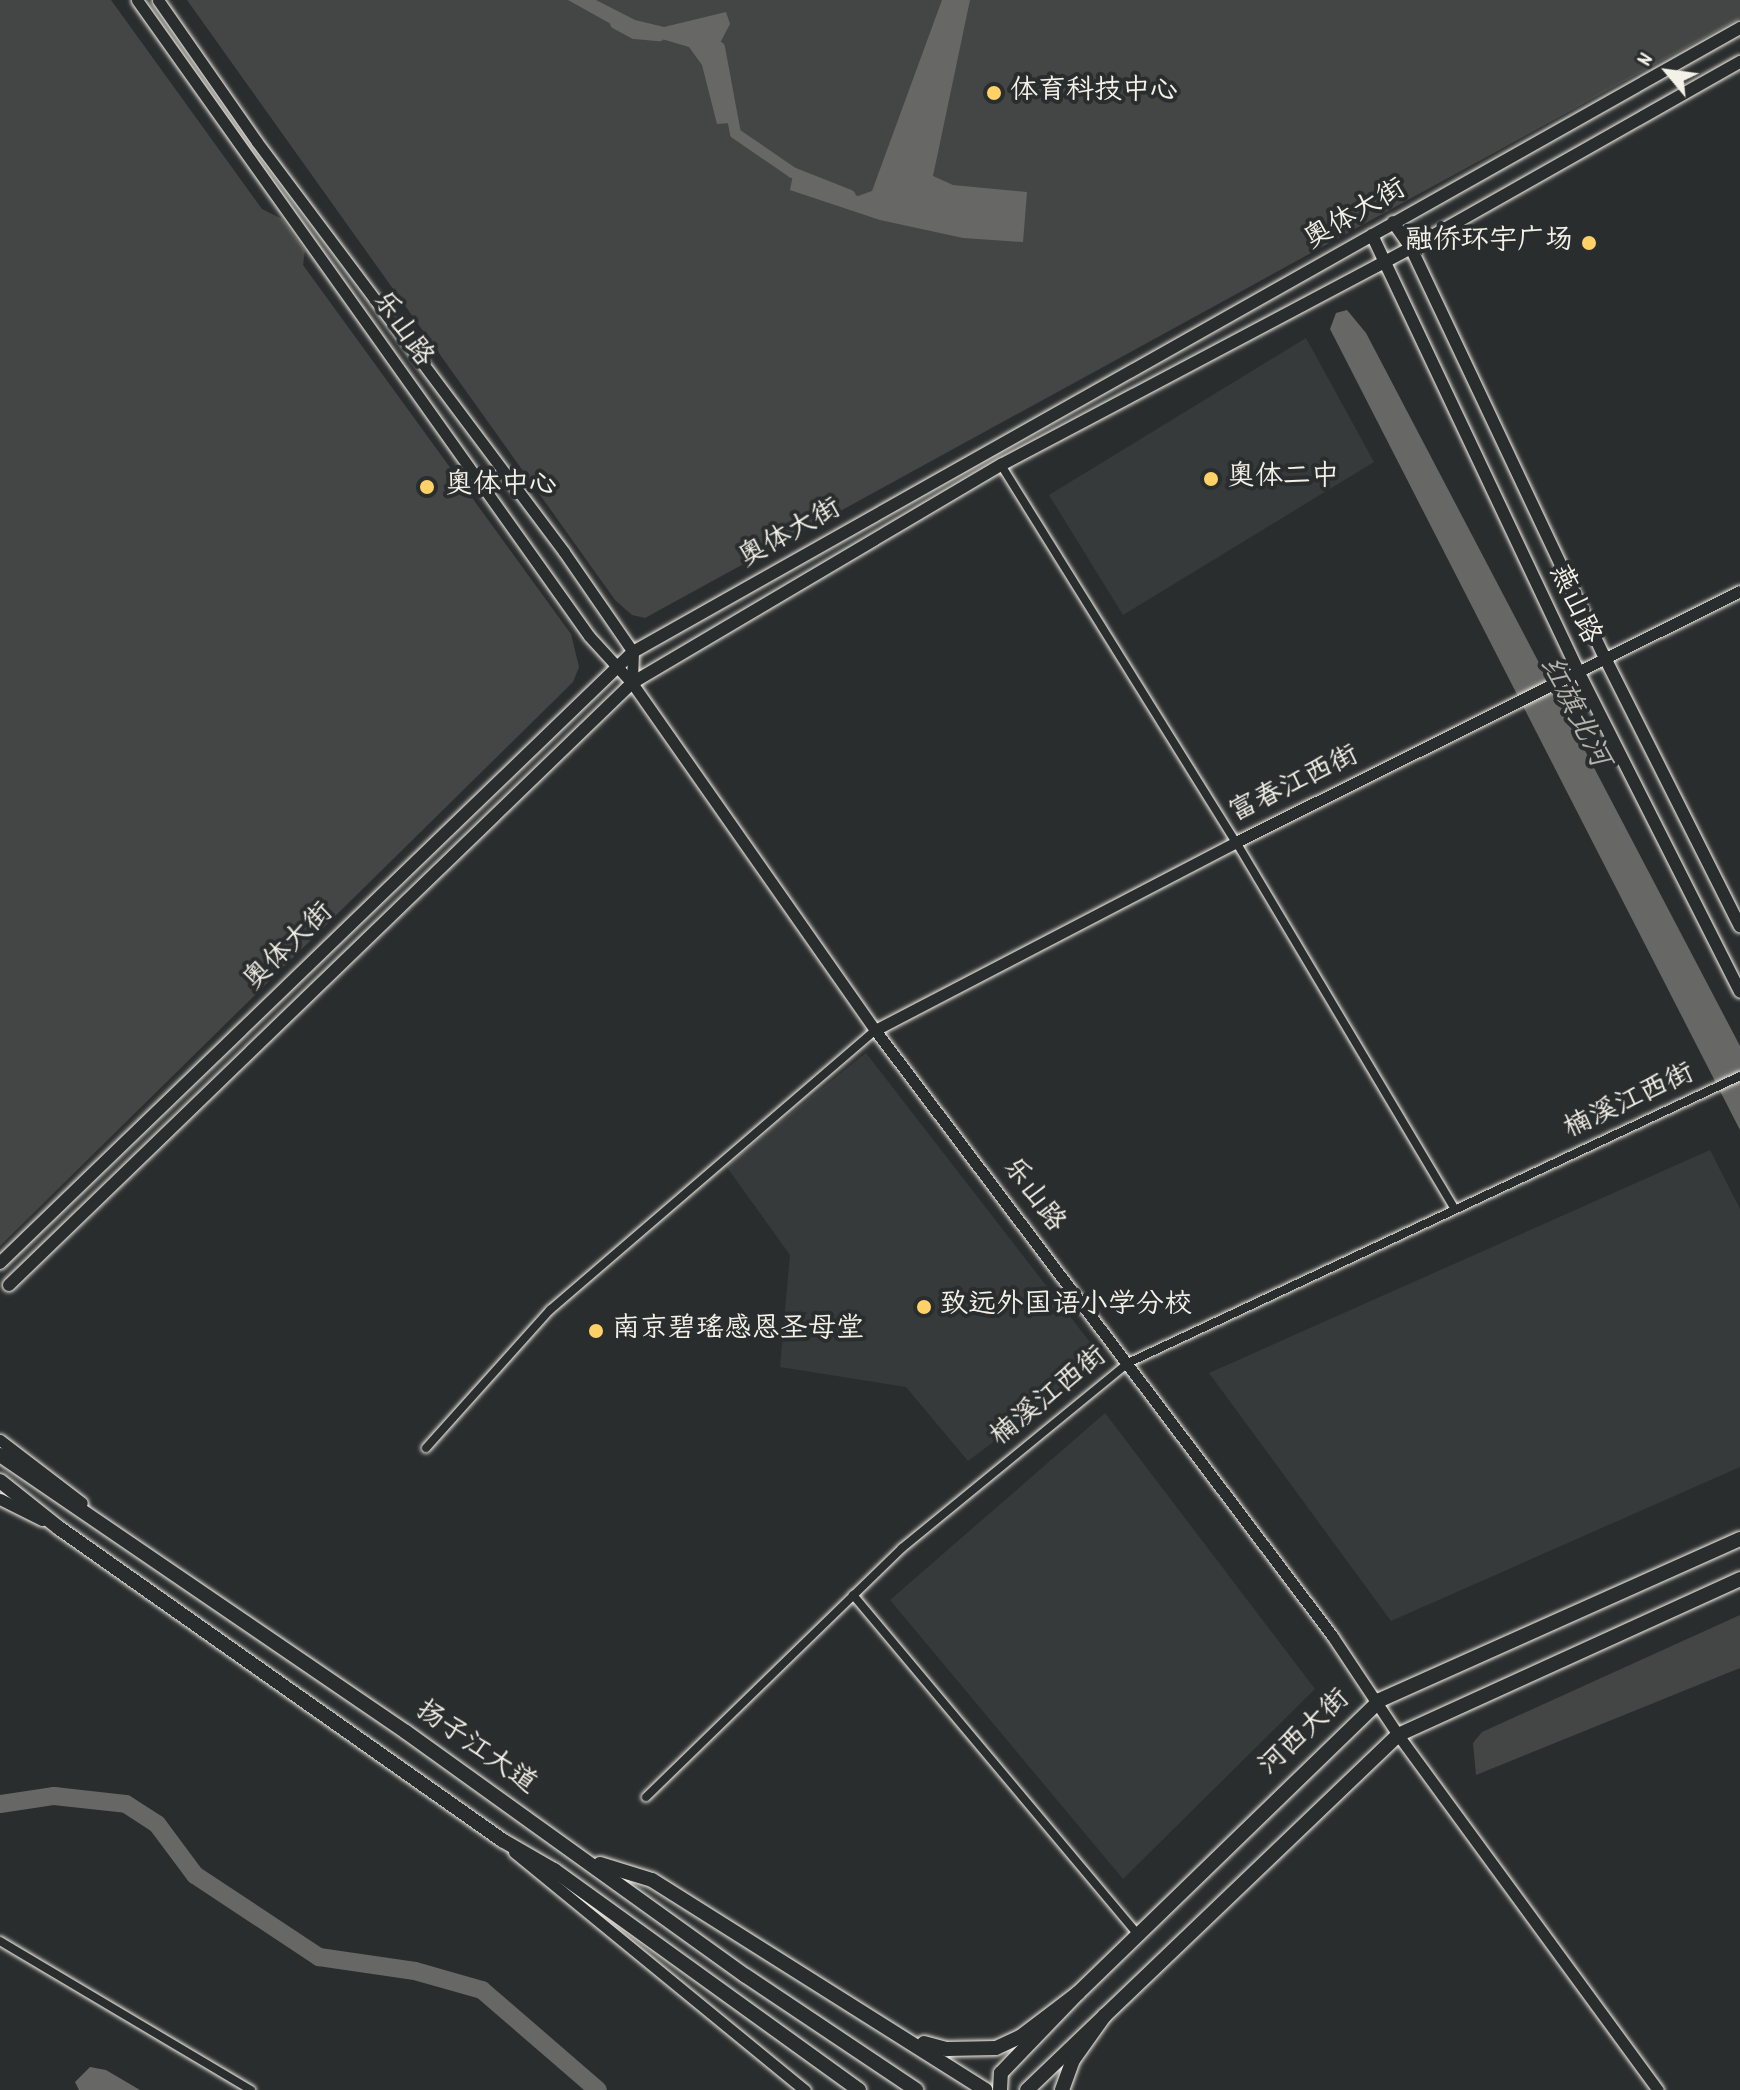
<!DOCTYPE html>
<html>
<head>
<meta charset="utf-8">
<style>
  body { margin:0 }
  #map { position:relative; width:1740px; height:2090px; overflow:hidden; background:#2a2d2e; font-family:Dekko,"LXGW WenKai TC",sans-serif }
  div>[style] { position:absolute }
  .built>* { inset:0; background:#373a3a }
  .green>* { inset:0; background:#444645 }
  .water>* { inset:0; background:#676866 }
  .canal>* { height:11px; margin:-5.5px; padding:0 5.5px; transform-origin:5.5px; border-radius:5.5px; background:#676866 }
  .river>* { height:18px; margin:-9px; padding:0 9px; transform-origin:9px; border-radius:9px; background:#676866 }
  .roads { filter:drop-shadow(0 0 2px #f4f1e8) drop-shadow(0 0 2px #f4f1e8) }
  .minor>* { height:8px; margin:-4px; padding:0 4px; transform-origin:4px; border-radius:4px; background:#2a2d2e }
  .tertiary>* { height:11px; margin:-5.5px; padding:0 5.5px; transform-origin:5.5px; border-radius:5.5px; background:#2a2d2e }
  .secondary>* { height:12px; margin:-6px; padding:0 6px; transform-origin:6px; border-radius:6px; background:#2a2d2e }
  .primary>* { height:14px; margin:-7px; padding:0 7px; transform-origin:7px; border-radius:7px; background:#2a2d2e }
  .trunk>* { height:14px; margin:-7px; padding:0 7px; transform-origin:7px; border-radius:7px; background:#2a2d2e }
  .dots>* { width:22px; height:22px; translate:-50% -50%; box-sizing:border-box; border:4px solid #2a2d2e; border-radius:50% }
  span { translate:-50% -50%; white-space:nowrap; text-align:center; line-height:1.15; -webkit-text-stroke:8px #2a2d2e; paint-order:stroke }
  .poi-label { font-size:28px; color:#f4f1e8 }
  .left { translate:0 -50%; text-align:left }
  .right { translate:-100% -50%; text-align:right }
  .street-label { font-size:28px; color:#f4f1e8 }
  .water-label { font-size:30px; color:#b5b3ae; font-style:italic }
  .north { position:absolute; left:1628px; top:32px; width:80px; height:80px; -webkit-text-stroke:6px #2a2d2e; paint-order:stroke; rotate:299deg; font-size:22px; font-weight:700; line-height:32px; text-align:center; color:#f4f1e8 }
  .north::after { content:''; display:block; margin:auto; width:28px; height:36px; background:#f4f1e8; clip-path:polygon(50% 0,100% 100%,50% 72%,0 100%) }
</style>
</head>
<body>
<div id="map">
  <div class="built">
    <div style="clip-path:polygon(1306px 338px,1374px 462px,1123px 615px,1049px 495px)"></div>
    <div style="clip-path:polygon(866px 1053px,1103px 1359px,968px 1461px,906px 1387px,780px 1367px,790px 1255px,726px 1166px)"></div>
    <div style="clip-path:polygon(1710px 1150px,1740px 1209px,1740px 1467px,1391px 1621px,1209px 1373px)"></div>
    <div style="clip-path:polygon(1105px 1413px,1315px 1689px,1123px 1879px,890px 1600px)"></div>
  </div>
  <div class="green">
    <div style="clip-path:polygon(0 0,111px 0,262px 209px,282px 219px,305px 251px,303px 265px,571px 634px,579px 667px,573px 682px,0 1246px)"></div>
    <div style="clip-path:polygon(187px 0,1740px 0,1740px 18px,645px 618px,632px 615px,615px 600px)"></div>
    <div style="clip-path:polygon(1740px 1615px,1740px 1668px,1476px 1775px,1473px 1743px,1482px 1732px)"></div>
  </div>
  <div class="water">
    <div style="clip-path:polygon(568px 0,596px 0,635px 20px,664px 27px,726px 12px,730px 24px,720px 43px,718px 67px,730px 123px,717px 124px,702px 65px,689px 47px,611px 24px)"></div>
    <div style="clip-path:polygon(942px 0,970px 0,933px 176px,953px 185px,1027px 192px,1023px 242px,963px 238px,880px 220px,790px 190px,793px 175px,858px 196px,872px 191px)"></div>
    <div style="clip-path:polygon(1347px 310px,1366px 333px,1740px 1046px,1740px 1130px,1330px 329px,1336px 313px)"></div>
    <div style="clip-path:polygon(90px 2067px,106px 2070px,140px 2090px,79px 2090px,75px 2082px)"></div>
  </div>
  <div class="canal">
    <div style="left:615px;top:23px;width:21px;rotate:28deg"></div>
    <div style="left:634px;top:33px;width:25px;rotate:5deg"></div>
    <div style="left:707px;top:44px;width:12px;rotate:14deg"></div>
    <div style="left:719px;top:47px;width:87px;rotate:79.5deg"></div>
    <div style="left:735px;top:133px;width:69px;rotate:34.4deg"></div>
    <div style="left:792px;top:172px;width:62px;rotate:21.6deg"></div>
  </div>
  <div class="river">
    <div style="left:0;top:1804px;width:55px;rotate:-8.4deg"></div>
    <div style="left:54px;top:1796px;width:72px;rotate:6.3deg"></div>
    <div style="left:126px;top:1804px;width:37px;rotate:33deg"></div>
    <div style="left:157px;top:1824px;width:64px;rotate:53.3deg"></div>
    <div style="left:195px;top:1875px;width:149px;rotate:33.5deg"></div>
    <div style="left:319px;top:1957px;width:97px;rotate:8.3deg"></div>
    <div style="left:415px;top:1971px;width:70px;rotate:15.8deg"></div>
    <div style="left:482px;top:1990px;width:153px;rotate:40.8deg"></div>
  </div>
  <div class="roads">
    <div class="minor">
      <div style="left:1001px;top:465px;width:444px;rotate:58.1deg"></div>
      <div style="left:1236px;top:842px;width:427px;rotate:59.2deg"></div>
      <div style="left:426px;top:1448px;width:186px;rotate:-48.1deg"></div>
      <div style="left:550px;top:1310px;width:429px;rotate:-40.7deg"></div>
      <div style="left:853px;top:1595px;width:442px;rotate:50deg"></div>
      <div style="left:646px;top:1797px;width:357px;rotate:-44.2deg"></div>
      <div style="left:902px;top:1548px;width:292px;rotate:-39.3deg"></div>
      <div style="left:1128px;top:1363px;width:676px;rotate:-25.12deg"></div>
      <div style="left:0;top:1941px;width:292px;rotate:30.7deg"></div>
    </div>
    <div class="tertiary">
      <div style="left:137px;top:0;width:780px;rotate:54.6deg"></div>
      <div style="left:589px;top:636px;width:64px;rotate:47.5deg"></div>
      <div style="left:158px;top:0;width:173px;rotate:55.1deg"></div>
      <div style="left:257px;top:142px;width:512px;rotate:53.17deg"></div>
      <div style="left:564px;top:552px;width:121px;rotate:55.4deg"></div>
      <div style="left:633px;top:652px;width:31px;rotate:92deg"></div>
      <div style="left:632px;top:683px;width:424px;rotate:55deg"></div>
      <div style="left:875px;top:1030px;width:760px;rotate:52.96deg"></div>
      <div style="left:1333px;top:1637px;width:118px;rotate:56.4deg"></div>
      <div style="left:1398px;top:1735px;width:440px;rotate:53.8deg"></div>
      <div style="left:875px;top:1030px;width:407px;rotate:-27.5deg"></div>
      <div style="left:1236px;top:842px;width:563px;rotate:-26.47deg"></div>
      <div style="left:0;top:1440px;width:103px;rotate:37.5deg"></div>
      <div style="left:0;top:1499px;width:47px;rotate:26.6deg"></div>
      <div style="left:514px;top:1852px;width:376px;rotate:39.3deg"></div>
    </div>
    <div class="secondary">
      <div style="left:1393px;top:222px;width:32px;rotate:55deg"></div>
      <div style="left:1411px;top:248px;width:456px;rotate:64.7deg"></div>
      <div style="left:1606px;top:660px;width:298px;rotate:63.3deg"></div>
      <div style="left:1372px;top:235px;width:484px;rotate:64.7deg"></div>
      <div style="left:1579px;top:673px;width:357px;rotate:63.2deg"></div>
      <div style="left:0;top:1263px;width:880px;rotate:-43.99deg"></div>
      <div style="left:633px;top:652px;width:1271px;rotate:-29.41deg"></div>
      <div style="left:9px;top:1285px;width:866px;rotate:-44.02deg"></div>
      <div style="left:632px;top:683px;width:429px;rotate:-30.6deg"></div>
      <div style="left:1001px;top:465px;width:464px;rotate:-27.9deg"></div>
      <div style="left:1411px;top:248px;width:378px;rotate:-29.5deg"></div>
    </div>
    <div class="primary">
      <div style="left:1000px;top:2090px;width:17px;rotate:-87deg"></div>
      <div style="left:1001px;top:2073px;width:111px;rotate:-46.1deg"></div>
      <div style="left:1078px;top:1993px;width:421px;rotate:-44.1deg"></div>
      <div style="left:1380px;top:1700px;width:394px;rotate:-24.1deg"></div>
      <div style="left:1027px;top:2090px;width:513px;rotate:-43.74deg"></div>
      <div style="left:1398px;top:1735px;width:376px;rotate:-24.5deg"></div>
    </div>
    <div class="trunk">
      <div style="left:0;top:1455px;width:491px;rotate:34.3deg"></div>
      <div style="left:406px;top:1732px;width:418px;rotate:35.7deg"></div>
      <div style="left:746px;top:1976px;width:205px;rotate:33.8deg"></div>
      <div style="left:0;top:1481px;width:75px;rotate:38.5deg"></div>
      <div style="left:59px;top:1528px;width:542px;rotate:35.16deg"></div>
      <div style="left:502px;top:1840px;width:60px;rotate:30deg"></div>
      <div style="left:554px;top:1870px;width:376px;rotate:35.8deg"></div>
      <div style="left:600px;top:1864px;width:54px;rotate:17.1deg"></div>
      <div style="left:652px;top:1880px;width:394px;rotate:32.2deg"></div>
      <div style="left:924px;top:2043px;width:24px;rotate:15deg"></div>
      <div style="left:947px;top:2049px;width:49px;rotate:-1.2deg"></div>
      <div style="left:996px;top:2048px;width:26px;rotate:-25deg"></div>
      <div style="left:1020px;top:2037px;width:73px;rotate:-37.2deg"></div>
      <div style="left:1062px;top:2090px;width:32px;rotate:-70deg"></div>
      <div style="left:1073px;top:2060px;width:55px;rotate:-54.6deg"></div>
    </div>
  </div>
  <div class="dots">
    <div style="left:994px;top:93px;background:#ffd166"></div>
    <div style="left:1589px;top:243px;background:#ffd166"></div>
    <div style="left:1211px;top:479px;background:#ffd166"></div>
    <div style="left:427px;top:487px;background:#ffd166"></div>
    <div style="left:924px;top:1307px;background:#ffd166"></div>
    <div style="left:596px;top:1331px;background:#ffd166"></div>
  </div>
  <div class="poi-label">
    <span class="left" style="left:1010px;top:93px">体育科技中心</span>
    <span class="right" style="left:1573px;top:243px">融侨环宇广场</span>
    <span class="left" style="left:1227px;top:479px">奥体二中</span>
    <span class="left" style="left:445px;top:487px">奥体中心</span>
    <span class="left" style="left:940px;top:1307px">致远外国语小学分校</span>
    <span class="left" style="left:612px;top:1331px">南京碧瑶感恩圣母堂</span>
  </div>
  <div class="street-label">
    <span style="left:1356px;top:216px;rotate:-30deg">奥体大街</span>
    <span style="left:401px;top:330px;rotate:55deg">乐山路</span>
    <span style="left:791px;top:535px;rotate:-29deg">奥体大街</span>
    <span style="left:1573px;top:605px;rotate:65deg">燕山路</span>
    <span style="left:1295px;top:786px;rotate:-26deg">富春江西街</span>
    <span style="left:290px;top:948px;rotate:-44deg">奥体大街</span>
    <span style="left:1630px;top:1103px;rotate:-25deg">楠溪江西街</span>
    <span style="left:1032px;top:1196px;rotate:53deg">乐山路</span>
    <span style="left:1050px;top:1398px;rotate:-39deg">楠溪江西街</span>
    <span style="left:1306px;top:1734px;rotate:-43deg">河西大街</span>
    <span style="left:475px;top:1749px;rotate:35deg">扬子江大道</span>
  </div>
  <div class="water-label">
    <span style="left:1572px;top:713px;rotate:63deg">红旗北河</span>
  </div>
  <div class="north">N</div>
</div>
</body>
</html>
